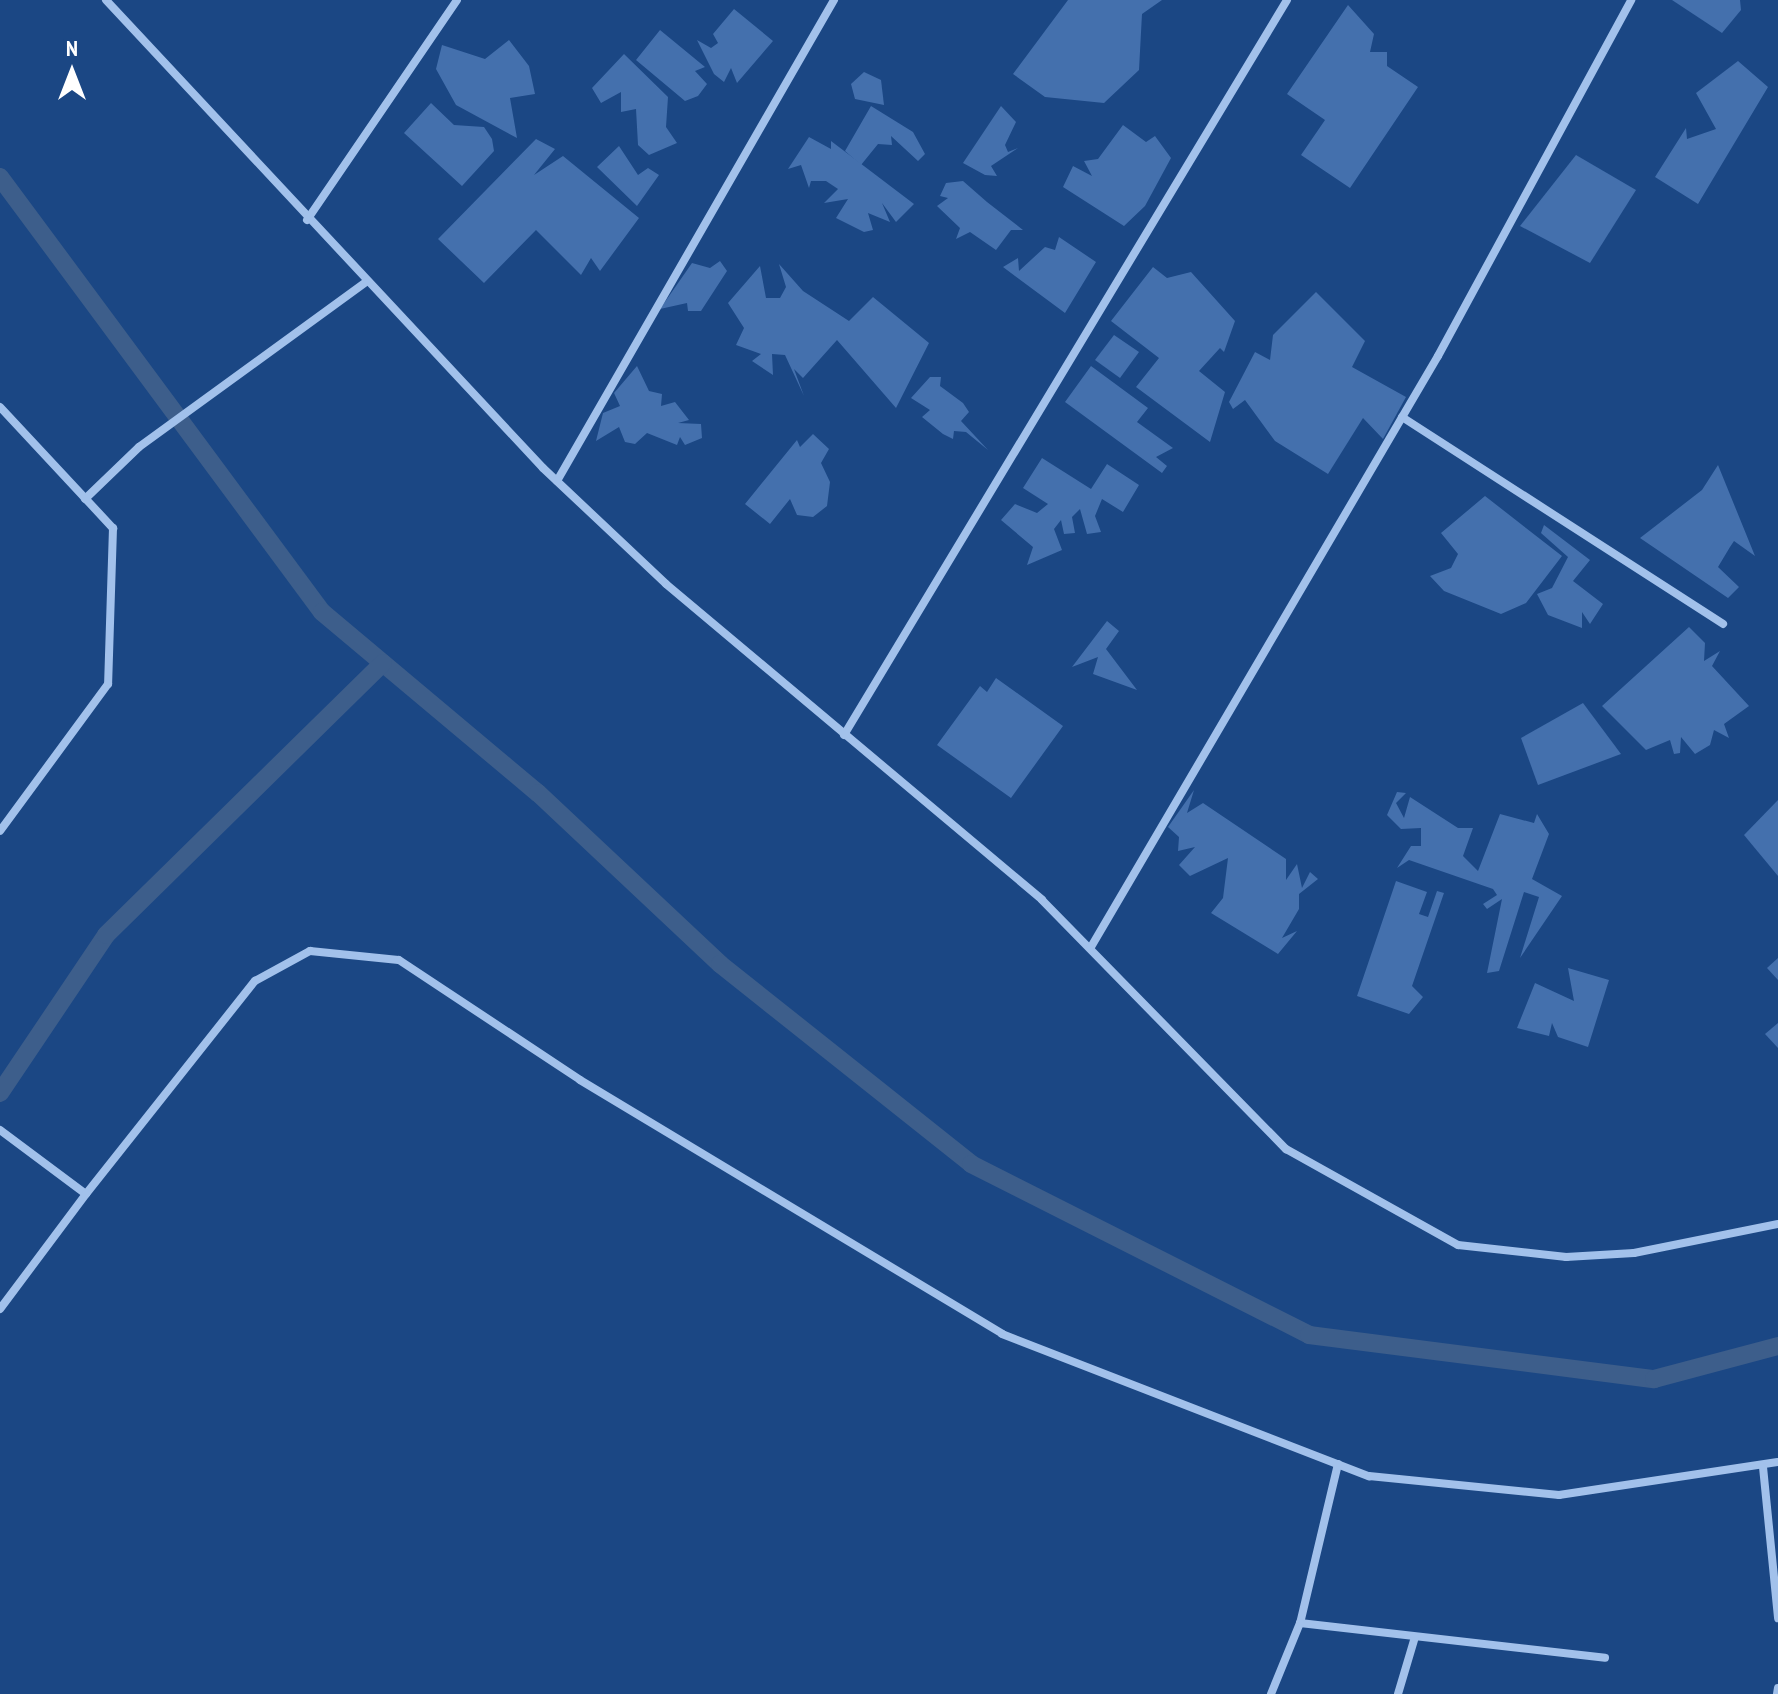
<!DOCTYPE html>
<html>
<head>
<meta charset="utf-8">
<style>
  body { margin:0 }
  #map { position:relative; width:1778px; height:1694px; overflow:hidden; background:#1b4784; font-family:"PT Sans Narrow",sans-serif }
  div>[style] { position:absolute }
  .stream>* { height:18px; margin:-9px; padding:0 9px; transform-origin:9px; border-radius:9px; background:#3d5e8b }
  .building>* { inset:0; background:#4470ad }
  .street>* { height:8px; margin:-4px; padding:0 4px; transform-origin:4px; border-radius:4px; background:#a2c1eb }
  span { translate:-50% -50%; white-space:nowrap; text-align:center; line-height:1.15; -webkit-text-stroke:6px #1b4784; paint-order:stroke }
  .north { position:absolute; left:32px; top:32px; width:80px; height:80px; -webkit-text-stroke:6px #1b4784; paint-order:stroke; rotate:0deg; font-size:22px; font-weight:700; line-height:32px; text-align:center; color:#fff }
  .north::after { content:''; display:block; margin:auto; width:28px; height:36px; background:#fff; clip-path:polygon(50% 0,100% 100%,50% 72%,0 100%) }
</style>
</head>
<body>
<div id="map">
  <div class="stream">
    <div style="left:0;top:177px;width:541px;rotate:53.49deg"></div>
    <div style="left:322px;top:612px;width:282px;rotate:40deg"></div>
    <div style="left:538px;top:793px;width:250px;rotate:43.2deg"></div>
    <div style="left:720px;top:964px;width:321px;rotate:38.5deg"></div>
    <div style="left:971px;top:1164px;width:379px;rotate:26.8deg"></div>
    <div style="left:1309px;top:1335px;width:348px;rotate:7.3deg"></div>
    <div style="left:1654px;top:1379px;width:128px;rotate:-14.9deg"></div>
    <div style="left:0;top:1093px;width:190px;rotate:-56.1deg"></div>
    <div style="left:106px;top:935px;width:388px;rotate:-44.5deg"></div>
  </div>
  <div class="building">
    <div style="clip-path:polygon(1068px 0,1162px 0,1142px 14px,1139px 70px,1104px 103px,1045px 97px,1013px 74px)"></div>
    <div style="clip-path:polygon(1672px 0,1740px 0,1741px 10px,1722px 33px)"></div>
    <div style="clip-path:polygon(1348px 5px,1374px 34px,1370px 52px,1387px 52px,1387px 66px,1418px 87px,1350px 188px,1301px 155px,1325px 120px,1287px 94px)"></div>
    <div style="clip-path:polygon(734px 9px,773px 41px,737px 83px,731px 68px,724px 82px,714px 74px,697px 40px,711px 48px,718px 43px,713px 34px)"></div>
    <div style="clip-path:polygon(660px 30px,705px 67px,695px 71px,707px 84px,698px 96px,685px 101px,636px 60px)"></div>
    <div style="clip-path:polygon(509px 40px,529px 66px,535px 94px,510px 98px,517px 138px,456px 105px,436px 69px,442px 45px,485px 59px)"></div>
    <div style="clip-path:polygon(624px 54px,668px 97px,666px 127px,677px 143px,649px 155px,638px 145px,636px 109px,621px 112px,621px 92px,601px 103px,592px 88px)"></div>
    <div style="clip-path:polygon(1738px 61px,1768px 87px,1698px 204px,1655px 177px,1686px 128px,1687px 139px,1716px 129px,1696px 93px)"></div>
    <div style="clip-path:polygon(864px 72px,881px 80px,884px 105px,855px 99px,851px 84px)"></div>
    <div style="clip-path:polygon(431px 103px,454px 125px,484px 127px,492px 139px,494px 151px,462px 186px,404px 133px)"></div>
    <div style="clip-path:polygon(871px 106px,913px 132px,925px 154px,918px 161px,891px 136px,892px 145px,878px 144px,861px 165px,845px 151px)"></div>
    <div style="clip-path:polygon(1001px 106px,1016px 122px,1005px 145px,1008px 152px,1018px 148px,991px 166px,997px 176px,985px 175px,963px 163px)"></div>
    <div style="clip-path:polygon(1123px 125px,1146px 142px,1155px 136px,1171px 158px,1145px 206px,1124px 226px,1063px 187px,1073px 166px,1092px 176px,1084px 161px,1098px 159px)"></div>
    <div style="clip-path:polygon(809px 137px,831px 149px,831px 141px,914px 204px,896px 222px,882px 203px,890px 222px,868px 213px,873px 230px,864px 232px,836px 218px,848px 199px,824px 203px,838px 189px,826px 181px,811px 181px,809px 188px,801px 165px,788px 169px)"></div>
    <div style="clip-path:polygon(536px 139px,555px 149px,534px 175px,563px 156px,639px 218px,600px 271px,591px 258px,581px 275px,536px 230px,484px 283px,438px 239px)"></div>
    <div style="clip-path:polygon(619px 146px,638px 175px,648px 168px,659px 175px,637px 206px,597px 167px)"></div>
    <div style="clip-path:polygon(1576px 155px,1636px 190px,1590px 263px,1520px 226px)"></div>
    <div style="clip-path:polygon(963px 181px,987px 202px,1023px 230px,1011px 230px,996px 250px,970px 232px,956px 239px,960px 228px,937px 206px,948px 198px,940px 196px,946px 183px)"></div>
    <div style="clip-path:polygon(1059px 237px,1096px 262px,1065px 313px,1003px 267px,1018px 258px,1019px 271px,1045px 247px,1055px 250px)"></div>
    <div style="clip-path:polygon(720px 261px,727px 271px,701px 311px,688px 311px,687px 303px,660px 309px,692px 263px,710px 268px)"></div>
    <div style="clip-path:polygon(779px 264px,803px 291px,849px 321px,873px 297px,929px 343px,896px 408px,837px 340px,803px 378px,794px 369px,804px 396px,785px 355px,772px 354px,773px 375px,752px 361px,761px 354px,736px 345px,744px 328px,728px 303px,760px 266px,766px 298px,780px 298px,786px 287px)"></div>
    <div style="clip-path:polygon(1153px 267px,1167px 278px,1191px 272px,1235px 321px,1224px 352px,1220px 348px,1199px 371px,1225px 392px,1210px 442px,1136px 387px,1159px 358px,1111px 321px)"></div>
    <div style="clip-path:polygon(1316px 292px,1365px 341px,1352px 367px,1406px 397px,1383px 439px,1363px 418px,1328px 474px,1275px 441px,1245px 400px,1233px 409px,1229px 402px,1255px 352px,1270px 360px,1273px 335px)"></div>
    <div style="clip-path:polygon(1114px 335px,1139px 352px,1120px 378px,1095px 360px)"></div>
    <div style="clip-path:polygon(637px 366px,649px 391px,662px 394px,661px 406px,675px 402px,689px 420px,678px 423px,701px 424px,702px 438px,685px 445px,680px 437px,677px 445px,647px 433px,635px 444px,625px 442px,619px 427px,596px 441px,603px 413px,620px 406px,614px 393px)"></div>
    <div style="clip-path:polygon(1091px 366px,1148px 408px,1137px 422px,1173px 448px,1156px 457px,1167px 466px,1162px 473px,1065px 402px)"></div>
    <div style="clip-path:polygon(930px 377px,941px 377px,940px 386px,963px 403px,969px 412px,961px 421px,988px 450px,966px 432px,954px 431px,953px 439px,943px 434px,922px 417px,930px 410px,911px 398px)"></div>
    <div style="clip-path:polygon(813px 434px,829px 449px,821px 463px,830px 482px,827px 506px,813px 517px,797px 515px,790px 499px,770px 524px,745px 504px,797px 440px,800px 447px)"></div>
    <div style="clip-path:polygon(1042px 458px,1091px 489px,1107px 464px,1139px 485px,1123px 512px,1102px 499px,1095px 516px,1101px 532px,1087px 534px,1080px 509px,1072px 517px,1075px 533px,1064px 534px,1061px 520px,1054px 529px,1062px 550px,1027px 565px,1033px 547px,1001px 520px,1015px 504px,1037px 513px,1048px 504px,1023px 488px)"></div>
    <div style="clip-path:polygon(1718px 465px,1755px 556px,1734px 541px,1730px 547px,1718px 567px,1739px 587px,1728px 598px,1640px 538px,1702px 490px)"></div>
    <div style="clip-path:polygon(1485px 496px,1562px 556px,1526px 603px,1501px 614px,1444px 591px,1430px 576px,1451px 568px,1458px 554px,1441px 533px)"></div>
    <div style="clip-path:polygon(1544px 525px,1590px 560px,1573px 581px,1603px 604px,1590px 624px,1582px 612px,1582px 628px,1548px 615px,1537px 594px,1552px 588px,1568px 557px,1541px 533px)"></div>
    <div style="clip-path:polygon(1107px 621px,1119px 631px,1106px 649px,1137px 690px,1093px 674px,1098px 657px,1072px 667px)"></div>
    <div style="clip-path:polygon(1689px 627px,1705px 643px,1704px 661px,1720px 651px,1712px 666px,1749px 706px,1724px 724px,1729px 738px,1714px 730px,1710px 745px,1695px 754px,1681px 737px,1680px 753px,1674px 754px,1670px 740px,1646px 750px,1602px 706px)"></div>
    <div style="clip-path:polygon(996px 678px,1063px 726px,1011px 798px,937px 745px,980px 686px,987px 692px)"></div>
    <div style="clip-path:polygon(1583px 703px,1621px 754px,1538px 785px,1521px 738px)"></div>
    <div style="clip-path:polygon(1194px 790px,1187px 813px,1203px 803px,1286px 859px,1286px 880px,1297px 864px,1302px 888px,1310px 872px,1318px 879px,1299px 894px,1299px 909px,1282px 938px,1297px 931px,1278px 954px,1211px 913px,1223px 898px,1228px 858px,1190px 876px,1179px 865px,1195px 847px,1178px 851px,1179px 837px,1168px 827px)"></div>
    <div style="clip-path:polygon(1397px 792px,1406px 793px,1396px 803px,1404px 818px,1410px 797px,1458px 828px,1473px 828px,1463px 856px,1478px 871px,1500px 814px,1534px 823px,1537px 814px,1549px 834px,1532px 879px,1562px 896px,1520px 958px,1539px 897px,1524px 892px,1499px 971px,1487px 973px,1502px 899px,1487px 909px,1483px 904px,1497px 895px,1493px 889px,1409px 860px,1397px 868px,1411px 846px,1421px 846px,1421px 828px,1401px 829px,1387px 815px)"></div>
    <div style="clip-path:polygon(1778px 800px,1778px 876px,1744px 835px)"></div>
    <div style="clip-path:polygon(1396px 881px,1427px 892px,1419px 914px,1428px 917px,1437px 891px,1444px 893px,1412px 986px,1423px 997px,1409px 1014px,1357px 996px)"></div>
    <div style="clip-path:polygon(1778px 958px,1778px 980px,1767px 968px)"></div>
    <div style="clip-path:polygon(1568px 968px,1609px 980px,1588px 1047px,1558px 1037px,1552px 1023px,1549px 1036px,1517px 1028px,1535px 983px,1574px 1001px)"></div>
    <div style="clip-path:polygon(1778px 1023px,1778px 1048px,1765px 1034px)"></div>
  </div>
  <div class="street">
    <div style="left:106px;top:0;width:640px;rotate:46.96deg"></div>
    <div style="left:543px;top:468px;width:169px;rotate:43.3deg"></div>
    <div style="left:666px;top:584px;width:491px;rotate:40deg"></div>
    <div style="left:1042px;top:900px;width:349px;rotate:45.6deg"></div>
    <div style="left:1286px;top:1149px;width:197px;rotate:29.2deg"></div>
    <div style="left:1458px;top:1245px;width:109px;rotate:6.3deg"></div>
    <div style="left:1566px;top:1257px;width:68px;rotate:-3.4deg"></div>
    <div style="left:1634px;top:1253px;width:147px;rotate:-11.4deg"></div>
    <div style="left:307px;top:220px;width:266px;rotate:-55.7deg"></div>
    <div style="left:0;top:407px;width:166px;rotate:47deg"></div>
    <div style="left:113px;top:528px;width:156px;rotate:91.8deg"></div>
    <div style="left:108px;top:684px;width:182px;rotate:126.3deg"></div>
    <div style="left:1402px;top:417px;width:382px;rotate:32.8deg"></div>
    <div style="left:557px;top:481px;width:555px;rotate:-60.06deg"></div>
    <div style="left:85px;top:499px;width:75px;rotate:-43.9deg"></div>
    <div style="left:139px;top:447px;width:281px;rotate:-36deg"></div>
    <div style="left:844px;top:735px;width:858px;rotate:-58.92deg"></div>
    <div style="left:1091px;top:947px;width:685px;rotate:-59.58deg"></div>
    <div style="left:1438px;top:356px;width:405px;rotate:-61.5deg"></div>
    <div style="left:0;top:1130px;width:107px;rotate:36.7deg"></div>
    <div style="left:86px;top:1194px;width:272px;rotate:-51.6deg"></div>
    <div style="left:255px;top:981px;width:63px;rotate:-28.6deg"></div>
    <div style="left:310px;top:951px;width:89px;rotate:5.8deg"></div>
    <div style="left:399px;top:960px;width:217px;rotate:33.5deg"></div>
    <div style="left:580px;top:1080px;width:493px;rotate:31deg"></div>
    <div style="left:1002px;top:1334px;width:394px;rotate:21.2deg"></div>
    <div style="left:1369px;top:1476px;width:191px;rotate:5.7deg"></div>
    <div style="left:1559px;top:1495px;width:221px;rotate:-8.6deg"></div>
    <div style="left:0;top:1309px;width:144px;rotate:-53.2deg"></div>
    <div style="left:1338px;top:1464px;width:163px;rotate:103.4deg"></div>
    <div style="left:1300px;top:1623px;width:307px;rotate:6.5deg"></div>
    <div style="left:1763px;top:1467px;width:152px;rotate:84.3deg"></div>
    <div style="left:1271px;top:1694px;width:77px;rotate:-67.8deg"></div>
    <div style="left:1398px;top:1694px;width:59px;rotate:-73.4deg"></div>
    <div style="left:1777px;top:1694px;width:6px;rotate:-81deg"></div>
  </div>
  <div class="north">N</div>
</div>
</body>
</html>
